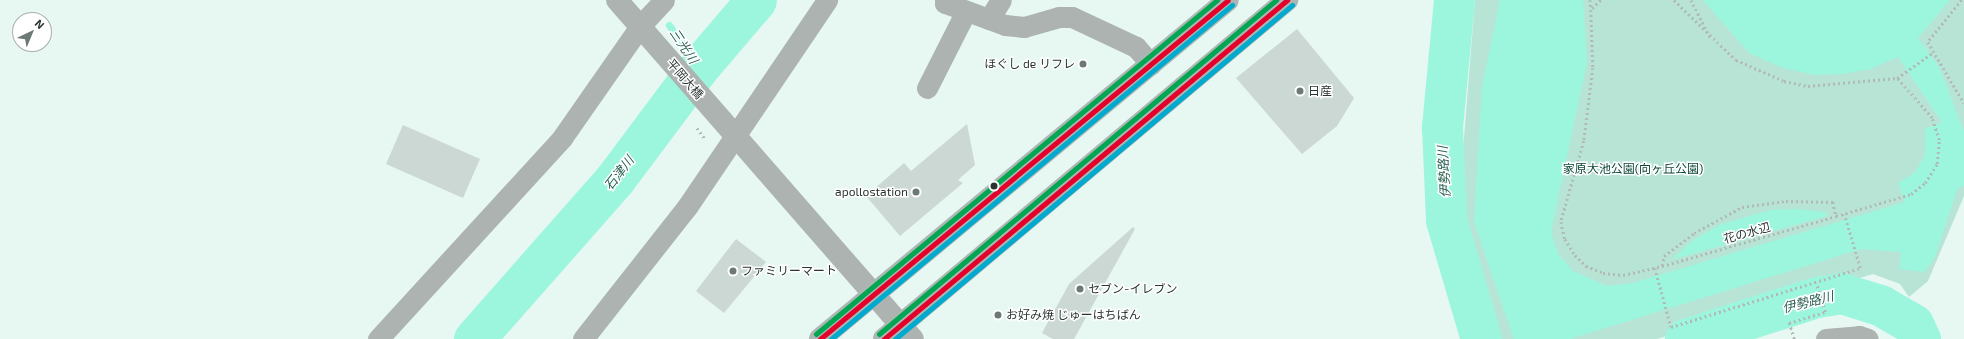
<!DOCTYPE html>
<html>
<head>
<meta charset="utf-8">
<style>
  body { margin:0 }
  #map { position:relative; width:1964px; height:339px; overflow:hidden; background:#e7f7f2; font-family:"Exo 2","Noto Sans JP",sans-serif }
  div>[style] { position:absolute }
  .green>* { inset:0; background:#b8e4d6 }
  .water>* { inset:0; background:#9cf6de }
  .stream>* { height:7px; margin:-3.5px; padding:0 3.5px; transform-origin:3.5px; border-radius:3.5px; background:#9cf6de }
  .river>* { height:41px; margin:-20.5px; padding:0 20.5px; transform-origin:20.5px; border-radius:20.5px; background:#9cf6de }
  .building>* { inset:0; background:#ccd8d4 }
  .path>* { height:2.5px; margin-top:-1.25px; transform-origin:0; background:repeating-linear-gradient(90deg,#b1bab6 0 2px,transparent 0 5px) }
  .minor>* { height:21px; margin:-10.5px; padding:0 10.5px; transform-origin:10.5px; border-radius:10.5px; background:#acb3b1 }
  .tertiary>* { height:22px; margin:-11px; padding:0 11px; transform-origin:11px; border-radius:11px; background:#acb3b1 }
  .primary>* { height:22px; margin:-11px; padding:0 11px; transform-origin:11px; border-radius:11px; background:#acb6b2 }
  .bus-1>* { height:5px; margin:-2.5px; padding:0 2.5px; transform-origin:2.5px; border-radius:2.5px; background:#e4002b }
  .bus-2>* { height:5px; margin:-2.5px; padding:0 2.5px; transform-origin:2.5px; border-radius:2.5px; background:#00a9ce }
  .bus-3>* { height:5px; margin:-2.5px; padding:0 2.5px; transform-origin:2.5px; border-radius:2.5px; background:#00a651 }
  .dots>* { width:11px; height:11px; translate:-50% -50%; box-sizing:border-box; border:2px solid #fff; border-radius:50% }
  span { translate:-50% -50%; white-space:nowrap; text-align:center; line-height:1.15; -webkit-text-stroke:3px #fff; paint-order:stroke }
  .poi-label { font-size:12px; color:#2a3532 }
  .right { translate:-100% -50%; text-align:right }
  .left { translate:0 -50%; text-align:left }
  .street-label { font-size:12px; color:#2a3532 }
  .park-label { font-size:12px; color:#0d4538 }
  .water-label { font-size:13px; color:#2e6154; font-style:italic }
  .north { position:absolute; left:12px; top:12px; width:40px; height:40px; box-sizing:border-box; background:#fff; border:1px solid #aaaead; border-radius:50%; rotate:44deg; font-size:11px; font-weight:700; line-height:16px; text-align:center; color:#2a3532 }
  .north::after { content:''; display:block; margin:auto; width:14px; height:18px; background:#6c7975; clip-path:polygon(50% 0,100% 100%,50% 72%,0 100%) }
</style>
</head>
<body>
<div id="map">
  <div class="green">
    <div style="clip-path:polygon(1475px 0,1964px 0,1964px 196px,1928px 281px,1909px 297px,1900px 284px,1873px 274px,1657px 339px,1499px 339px,1465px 222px,1463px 150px)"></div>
  </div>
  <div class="water">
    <div style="clip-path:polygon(1500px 0,1583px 0,1587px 62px,1551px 232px,1558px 254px,1573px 271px,1607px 286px,1632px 283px,1905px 202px,1898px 183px,1915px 172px,1925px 156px,1925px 129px,1942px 122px,1898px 57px,1871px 69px,1842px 74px,1814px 75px,1783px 68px,1749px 53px,1703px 0,1950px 0,1918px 38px,1939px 67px,1964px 131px,1964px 185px,1957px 190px,1935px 257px,1924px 272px,1899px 269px,1901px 252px,1861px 249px,1570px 339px,1514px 339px,1474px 222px,1482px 87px)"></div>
    <div style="clip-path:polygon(1796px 209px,1826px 212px,1827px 216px,1671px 260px,1692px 241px,1719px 225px,1770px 210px)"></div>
  </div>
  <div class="stream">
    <div style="left:669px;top:25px;width:52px;rotate:56deg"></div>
  </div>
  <div class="river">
    <div style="left:1454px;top:0;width:128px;rotate:95.4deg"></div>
    <div style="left:1442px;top:127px;width:93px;rotate:87.5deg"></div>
    <div style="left:1446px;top:220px;width:124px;rotate:73.6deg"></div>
    <div style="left:474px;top:339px;width:213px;rotate:-48.6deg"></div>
    <div style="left:615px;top:179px;width:139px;rotate:-53.2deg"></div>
    <div style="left:698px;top:68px;width:89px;rotate:-49.5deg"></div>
    <div style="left:1685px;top:339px;width:139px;rotate:-17.7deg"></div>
    <div style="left:1817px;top:297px;width:24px;rotate:-9deg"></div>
    <div style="left:1841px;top:293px;width:41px;rotate:17.1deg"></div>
    <div style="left:1880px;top:305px;width:38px;rotate:30deg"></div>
    <div style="left:1913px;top:324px;width:17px;rotate:65deg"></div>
  </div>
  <div class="building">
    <div style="clip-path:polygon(1297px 29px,1354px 98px,1337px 126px,1302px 154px,1236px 78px)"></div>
    <div style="clip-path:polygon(967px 124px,975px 165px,958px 180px,963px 183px,900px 236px,866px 196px,904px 163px,911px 171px)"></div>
    <div style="clip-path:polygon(403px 125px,480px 159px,463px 198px,386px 164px)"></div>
    <div style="clip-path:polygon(1133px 227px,1135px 229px,1074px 339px,1053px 339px,1042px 333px,1069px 284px)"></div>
    <div style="clip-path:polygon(736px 239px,766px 262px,724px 313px,696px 291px)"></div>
  </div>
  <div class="path">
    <div style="left:1590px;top:0;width:10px;rotate:84deg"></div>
    <div style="left:1601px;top:0;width:14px;rotate:135deg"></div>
    <div style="left:1591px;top:10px;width:58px;rotate:88deg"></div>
    <div style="left:1593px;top:68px;width:74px;rotate:97deg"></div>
    <div style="left:1584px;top:141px;width:84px;rotate:105.9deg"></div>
    <div style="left:1561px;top:222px;width:17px;rotate:77deg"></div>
    <div style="left:1565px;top:239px;width:19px;rotate:58deg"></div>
    <div style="left:1575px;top:255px;width:16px;rotate:45deg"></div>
    <div style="left:1586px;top:266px;width:18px;rotate:22deg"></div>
    <div style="left:1603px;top:273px;width:20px;rotate:6deg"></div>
    <div style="left:1623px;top:275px;width:40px;rotate:-13deg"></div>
    <div style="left:1662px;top:266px;width:10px;rotate:-79deg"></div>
    <div style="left:1664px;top:256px;width:38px;rotate:-37deg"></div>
    <div style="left:1694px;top:233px;width:55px;rotate:-28.4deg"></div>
    <div style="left:1742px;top:207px;width:44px;rotate:-7.8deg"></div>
    <div style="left:1786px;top:201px;width:47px;rotate:1.2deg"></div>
    <div style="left:1833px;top:202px;width:14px;rotate:78deg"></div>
    <div style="left:1836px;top:216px;width:78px;rotate:-16.3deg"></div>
    <div style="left:1911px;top:194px;width:18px;rotate:-38deg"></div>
    <div style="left:1925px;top:183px;width:22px;rotate:-58deg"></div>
    <div style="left:1937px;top:164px;width:24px;rotate:-85deg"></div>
    <div style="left:1939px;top:140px;width:23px;rotate:-108deg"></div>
    <div style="left:1932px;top:118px;width:53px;rotate:-131.2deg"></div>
    <div style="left:1674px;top:0;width:86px;rotate:44.1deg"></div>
    <div style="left:1736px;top:60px;width:52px;rotate:23.6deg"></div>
    <div style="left:1784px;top:81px;width:25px;rotate:12deg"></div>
    <div style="left:1808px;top:86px;width:89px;rotate:-5.1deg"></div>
    <div style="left:1897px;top:78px;width:45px;rotate:-35.1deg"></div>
    <div style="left:1691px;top:0;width:42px;rotate:62.8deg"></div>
    <div style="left:1962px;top:0;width:54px;rotate:129deg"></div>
    <div style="left:1928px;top:42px;width:71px;rotate:59.5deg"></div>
    <div style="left:697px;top:128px;width:15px;rotate:53deg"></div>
    <div style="left:1662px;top:266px;width:181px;rotate:-16deg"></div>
    <div style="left:1655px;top:268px;width:61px;rotate:74.8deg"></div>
    <div style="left:1671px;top:327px;width:198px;rotate:-17.3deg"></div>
    <div style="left:1860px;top:268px;width:56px;rotate:-106.5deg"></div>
    <div style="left:1794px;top:339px;width:17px;rotate:-107deg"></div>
    <div style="left:1789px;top:323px;width:38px;rotate:-17deg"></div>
    <div style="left:1825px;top:312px;width:30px;rotate:-107deg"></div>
  </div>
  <div class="minor">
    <div style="left:945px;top:0;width:3px;rotate:90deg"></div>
    <div style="left:945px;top:3px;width:64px;rotate:20.1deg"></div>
    <div style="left:1005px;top:25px;width:19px;rotate:6deg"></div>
    <div style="left:1024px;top:27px;width:36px;rotate:-16deg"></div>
    <div style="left:1059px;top:17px;width:13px"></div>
    <div style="left:1072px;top:17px;width:71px;rotate:25.1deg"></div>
    <div style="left:1136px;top:47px;width:23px;rotate:49deg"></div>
    <div style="left:989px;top:19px;width:22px;rotate:-58deg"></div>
    <div style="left:927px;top:88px;width:86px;rotate:-63.1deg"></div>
    <div style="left:378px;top:339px;width:273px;rotate:-47.5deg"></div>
    <div style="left:562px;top:138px;width:136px;rotate:-55.1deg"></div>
    <div style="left:640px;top:26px;width:35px;rotate:-47deg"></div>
    <div style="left:583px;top:339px;width:168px;rotate:-51.8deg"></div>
    <div style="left:687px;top:207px;width:250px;rotate:-55.9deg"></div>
    <div style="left:1826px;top:339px;width:33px;rotate:-5deg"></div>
    <div style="left:1859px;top:336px;width:9px;rotate:18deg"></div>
  </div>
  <div class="tertiary">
    <div style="left:617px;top:0;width:450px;rotate:48.9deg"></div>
  </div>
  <div class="primary">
    <div style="left:820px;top:339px;width:530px;rotate:-39.72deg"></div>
    <div style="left:884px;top:339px;width:527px;rotate:-40.07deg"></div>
  </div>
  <div class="bus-1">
    <div style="left:820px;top:339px;width:530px;rotate:-39.72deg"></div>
    <div style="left:884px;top:339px;width:527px;rotate:-40.07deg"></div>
  </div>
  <div class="bus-2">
    <div style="left:831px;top:339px;width:522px;rotate:-39.79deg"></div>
    <div style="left:895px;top:339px;width:519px;rotate:-40.07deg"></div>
  </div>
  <div class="bus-3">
    <div style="left:816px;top:334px;width:522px;rotate:-39.79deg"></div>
    <div style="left:879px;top:334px;width:519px;rotate:-40.07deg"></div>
  </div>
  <div class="dots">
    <div style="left:1083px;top:64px;background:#6c7975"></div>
    <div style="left:1300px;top:91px;background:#6c7975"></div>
    <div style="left:994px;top:186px;background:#2a3532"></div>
    <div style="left:916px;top:192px;background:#6c7975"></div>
    <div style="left:733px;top:271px;background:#6c7975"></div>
    <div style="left:1080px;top:289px;background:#6c7975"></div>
    <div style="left:998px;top:315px;background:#6c7975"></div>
  </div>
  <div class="poi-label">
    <span class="right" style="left:1075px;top:64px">ほぐし de リフレ</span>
    <span class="left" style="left:1308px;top:91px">日産</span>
    <span class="right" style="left:908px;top:192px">apollostation</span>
    <span class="left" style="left:741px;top:271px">ファミリーマート</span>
    <span class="left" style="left:1088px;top:289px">セブン-イレブン</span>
    <span class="left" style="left:1006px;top:315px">お好み焼 じゅーはちばん</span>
  </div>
  <div class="street-label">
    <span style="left:685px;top:79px;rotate:49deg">平岡大橋</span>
    <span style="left:1747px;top:233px;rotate:-16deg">花の水辺</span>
  </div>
  <div class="park-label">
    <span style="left:1633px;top:169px">家原大池公園(向ヶ丘公園)</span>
  </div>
  <div class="water-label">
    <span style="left:684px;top:46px;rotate:56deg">三光川</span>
    <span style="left:1444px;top:172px;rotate:-93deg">伊勢路川</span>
    <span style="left:619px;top:173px;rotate:-52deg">石津川</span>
    <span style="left:1808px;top:302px;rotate:-14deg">伊勢路川</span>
  </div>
  <div class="north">N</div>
</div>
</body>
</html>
